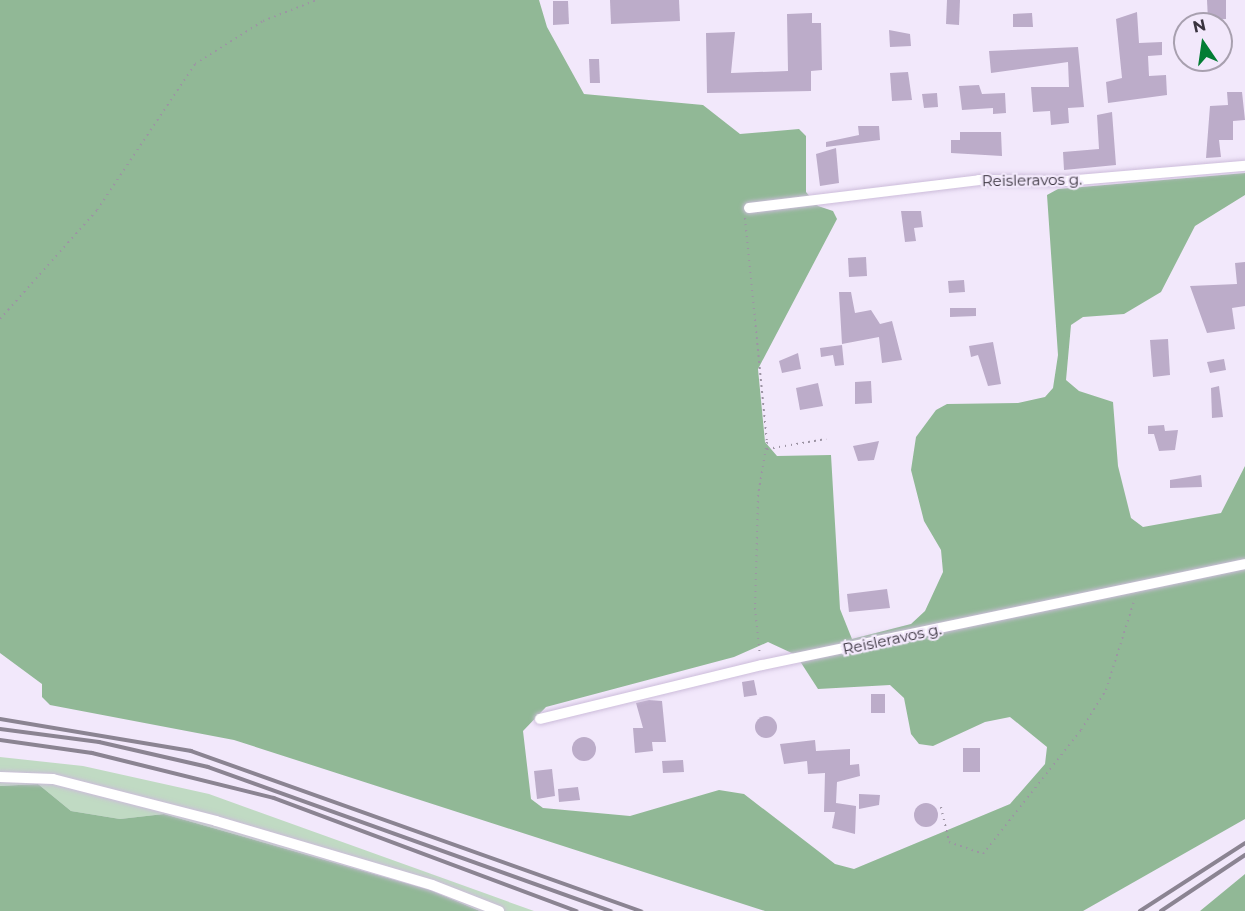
<!DOCTYPE html>
<html>
<head>
<meta charset="utf-8">
<style>
  body { margin:0 }
  #map { position:relative; width:1245px; height:911px; overflow:hidden; background:#f2e8fb; font-family:Montserrat,sans-serif }
  div>[style] { position:absolute }
  .green>* { inset:0; background:#c0dac3 }
  .forest>* { inset:0; background:#91b896 }
  .building>* { inset:0; background:#bcacc9 }
  .round { border-radius:50% }
  .path>* { height:2px; margin-top:-1px; transform-origin:0; background:repeating-linear-gradient(90deg,#9d94a4 0 1.5px,transparent 0 6px) }
  .roads { filter:drop-shadow(0 0 2px #ccbcda) drop-shadow(0 0 2px #ccbcda) }
  .street>* { height:10px; margin:-5px; padding:0 5px; transform-origin:5px; border-radius:5px; background:#fff }
  .rail>* { height:4px; margin:-2px; padding:0 2px; transform-origin:2px; border-radius:2px; background:#8b8492 }
  span { translate:-50% -50%; white-space:nowrap; text-align:center; line-height:1.15; -webkit-text-stroke:4.5px #f2e8fb; paint-order:stroke }
  .street-label { font-size:15px; color:#39333e }
  .north { position:absolute; left:1173px; top:12px; width:60px; height:60px; box-sizing:border-box; background:#f2e8fb; border:2px solid #a8a0af; border-radius:50%; rotate:347deg; font-size:16px; font-weight:700; line-height:24px; text-align:center; color:#39333e }
  .north::after { content:''; display:block; margin:auto; width:21px; height:27px; background:#037d34; clip-path:polygon(50% 0,100% 100%,50% 72%,0 100%) }
</style>
</head>
<body>
<div id="map">
  <div class="green">
    <div style="clip-path:polygon(0 757px,83px 766px,209px 794px,534px 911px,480px 911px,430px 890px,164px 814px,120px 819px,71px 811px,38px 784px,0 786px)"></div>
  </div>
  <div class="forest">
    <div style="clip-path:polygon(evenodd,0 0,539px 0,547px 27px,584px 94px,703px 105px,740px 134px,799px 129px,806px 136px,806px 192px,818px 206px,833px 211px,837px 219px,758px 369px,765px 442px,777px 456px,831px 455px,840px 609px,852px 639px,911px 624px,925px 611px,943px 572px,941px 550px,924px 521px,911px 470px,916px 437px,936px 410px,947px 404px,1018px 403px,1045px 397px,1053px 388px,1058px 355px,1047px 195px,1058px 189px,1245px 173px,1245px 195px,1195px 226px,1161px 292px,1124px 314px,1083px 317px,1071px 325px,1066px 380px,1079px 391px,1113px 402px,1118px 466px,1131px 518px,1143px 527px,1221px 513px,1245px 466px,1245px 819px,1083px 911px,765px 911px,234px 740px,50px 705px,42px 697px,42px 684px,0 653px,0 0,768px 642px,796px 655px,818px 689px,890px 685px,904px 698px,911px 734px,919px 744px,933px 746px,985px 722px,1010px 717px,1047px 747px,1045px 764px,1010px 804px,854px 869px,835px 864px,744px 794px,719px 790px,630px 816px,543px 808px,531px 799px,523px 731px,546px 707px,734px 657px,768px 642px)"></div>
    <div style="clip-path:polygon(38px 784px,71px 811px,120px 819px,164px 814px,430px 890px,480px 911px,0 911px,0 786px)"></div>
    <div style="clip-path:polygon(1245px 874px,1245px 911px,1199px 911px,1200px 911px)"></div>
  </div>
  <div class="building">
    <div style="clip-path:polygon(610px 0,679px 0,680px 21px,611px 24px)"></div>
    <div style="clip-path:polygon(947px 0,960px 0,959px 25px,946px 24px)"></div>
    <div style="clip-path:polygon(1207px 0,1226px 0,1226px 19px,1208px 20px)"></div>
    <div style="clip-path:polygon(553px 1px,568px 1px,569px 24px,553px 25px)"></div>
    <div style="clip-path:polygon(1137px 12px,1139px 43px,1162px 42px,1162px 55px,1148px 56px,1149px 76px,1166px 75px,1167px 95px,1108px 103px,1106px 82px,1122px 78px,1116px 19px)"></div>
    <div style="clip-path:polygon(812px 13px,812px 23px,821px 23px,822px 70px,811px 71px,811px 91px,707px 93px,706px 33px,735px 32px,731px 73px,788px 71px,787px 14px)"></div>
    <div style="clip-path:polygon(1032px 13px,1033px 27px,1013px 27px,1013px 14px)"></div>
    <div style="clip-path:polygon(889px 30px,910px 34px,911px 46px,890px 47px)"></div>
    <div style="clip-path:polygon(1078px 47px,1084px 107px,1068px 108px,1069px 123px,1051px 125px,1050px 111px,1033px 112px,1031px 87px,1069px 87px,1068px 62px,991px 73px,989px 51px)"></div>
    <div style="clip-path:polygon(589px 59px,599px 59px,600px 83px,590px 83px)"></div>
    <div style="clip-path:polygon(908px 72px,912px 100px,892px 101px,890px 73px)"></div>
    <div style="clip-path:polygon(979px 85px,982px 94px,1005px 93px,1006px 113px,993px 114px,993px 108px,962px 110px,959px 86px)"></div>
    <div style="clip-path:polygon(1227px 92px,1242px 92px,1245px 120px,1233px 121px,1233px 140px,1219px 140px,1221px 157px,1206px 158px,1210px 106px,1228px 105px)"></div>
    <div style="clip-path:polygon(937px 93px,938px 107px,924px 108px,922px 94px)"></div>
    <div style="clip-path:polygon(1112px 112px,1116px 165px,1064px 170px,1063px 152px,1099px 149px,1097px 115px)"></div>
    <div style="clip-path:polygon(858px 126px,879px 126px,880px 140px,826px 147px,826px 142px,859px 135px)"></div>
    <div style="clip-path:polygon(960px 132px,1001px 132px,1002px 156px,951px 153px,951px 140px,960px 140px)"></div>
    <div style="clip-path:polygon(836px 148px,839px 183px,820px 186px,816px 154px)"></div>
    <div style="clip-path:polygon(901px 211px,921px 211px,923px 227px,914px 228px,916px 241px,905px 242px)"></div>
    <div style="clip-path:polygon(866px 257px,867px 276px,849px 277px,848px 258px)"></div>
    <div style="clip-path:polygon(1245px 262px,1245px 306px,1232px 308px,1235px 329px,1207px 333px,1190px 286px,1237px 284px,1235px 263px)"></div>
    <div style="clip-path:polygon(964px 280px,965px 292px,949px 293px,948px 281px)"></div>
    <div style="clip-path:polygon(839px 292px,851px 292px,855px 313px,871px 310px,880px 324px,892px 321px,902px 360px,882px 363px,879px 337px,842px 344px)"></div>
    <div style="clip-path:polygon(950px 308px,976px 308px,976px 316px,950px 317px)"></div>
    <div style="clip-path:polygon(1168px 339px,1170px 375px,1153px 377px,1150px 340px)"></div>
    <div style="clip-path:polygon(993px 342px,1001px 384px,988px 386px,978px 355px,971px 357px,969px 346px)"></div>
    <div style="clip-path:polygon(842px 345px,844px 365px,835px 366px,833px 355px,821px 357px,820px 348px)"></div>
    <div style="clip-path:polygon(798px 353px,801px 369px,782px 373px,779px 361px)"></div>
    <div style="clip-path:polygon(1224px 359px,1226px 370px,1210px 373px,1207px 362px)"></div>
    <div style="clip-path:polygon(871px 381px,872px 403px,855px 404px,855px 382px)"></div>
    <div style="clip-path:polygon(818px 383px,823px 406px,800px 410px,796px 388px)"></div>
    <div style="clip-path:polygon(1219px 386px,1223px 417px,1212px 418px,1211px 388px)"></div>
    <div style="clip-path:polygon(1164px 425px,1165px 431px,1178px 430px,1175px 450px,1159px 451px,1154px 434px,1148px 434px,1148px 426px)"></div>
    <div style="clip-path:polygon(879px 441px,874px 460px,858px 461px,853px 446px)"></div>
    <div style="clip-path:polygon(1201px 475px,1202px 487px,1170px 488px,1170px 480px)"></div>
    <div style="clip-path:polygon(887px 589px,890px 608px,849px 612px,847px 594px)"></div>
    <div style="clip-path:polygon(754px 680px,757px 695px,744px 697px,742px 682px)"></div>
    <div style="clip-path:polygon(871px 694px,885px 694px,885px 713px,871px 713px)"></div>
    <div style="clip-path:polygon(649px 700px,662px 701px,666px 742px,652px 742px,653px 751px,635px 753px,633px 728px,643px 728px,636px 703px)"></div>
    <div class="round" style="left:755px;top:716px;width:22px;height:22px"></div>
    <div class="round" style="left:572px;top:737px;width:24px;height:24px"></div>
    <div style="clip-path:polygon(815px 740px,816px 751px,850px 749px,850px 765px,859px 764px,860px 776px,837px 782px,836px 803px,856px 806px,855px 834px,832px 828px,835px 812px,824px 812px,825px 773px,808px 774px,807px 761px,784px 764px,780px 744px)"></div>
    <div style="clip-path:polygon(963px 748px,980px 748px,980px 772px,963px 772px)"></div>
    <div style="clip-path:polygon(683px 760px,684px 772px,663px 773px,662px 761px)"></div>
    <div style="clip-path:polygon(552px 769px,555px 796px,537px 799px,534px 771px)"></div>
    <div style="clip-path:polygon(578px 787px,580px 800px,559px 802px,558px 789px)"></div>
    <div style="clip-path:polygon(859px 794px,880px 795px,879px 805px,859px 809px)"></div>
    <div class="round" style="left:914px;top:803px;width:24px;height:24px"></div>
  </div>
  <div class="path">
    <div style="left:745px;top:218px;width:225px;rotate:84.4deg"></div>
    <div style="left:767px;top:442px;width:54px;rotate:99.6deg"></div>
    <div style="left:758px;top:495px;width:113px;rotate:91.5deg"></div>
    <div style="left:755px;top:608px;width:48px;rotate:84.1deg"></div>
    <div style="left:0;top:319px;width:146px;rotate:-48.3deg"></div>
    <div style="left:97px;top:210px;width:176px;rotate:-56.1deg"></div>
    <div style="left:195px;top:64px;width:80px;rotate:-32.3deg"></div>
    <div style="left:263px;top:21px;width:58px;rotate:-21.3deg"></div>
    <div style="left:767px;top:449px;width:60px;rotate:-9.6deg"></div>
    <div style="left:941px;top:807px;width:36px;rotate:77deg"></div>
    <div style="left:949px;top:842px;width:36px;rotate:19deg"></div>
    <div style="left:983px;top:854px;width:158px;rotate:-51.7deg"></div>
    <div style="left:1081px;top:730px;width:47px;rotate:-58deg"></div>
    <div style="left:1106px;top:690px;width:96px;rotate:-72.5deg"></div>
  </div>
  <div class="roads">
    <div class="street">
      <div style="left:749px;top:208px;width:232px;rotate:-6.9deg"></div>
      <div style="left:979px;top:180px;width:86px;rotate:0.7deg"></div>
      <div style="left:1065px;top:181px;width:181px;rotate:-4.8deg"></div>
      <div style="left:540px;top:719px;width:228px;rotate:-13.7deg"></div>
      <div style="left:762px;top:665px;width:493px;rotate:-11.8deg"></div>
      <div style="left:0;top:777px;width:53px;rotate:2.2deg"></div>
      <div style="left:53px;top:779px;width:168px;rotate:14.4deg"></div>
      <div style="left:216px;top:821px;width:225px;rotate:16.5deg"></div>
      <div style="left:432px;top:885px;width:72px;rotate:21.2deg"></div>
    </div>
  </div>
  <div class="rail">
    <div style="left:0;top:719px;width:194px;rotate:9.5deg"></div>
    <div style="left:191px;top:751px;width:478px;rotate:19.6deg"></div>
    <div style="left:0;top:729px;width:100px;rotate:7.5deg"></div>
    <div style="left:99px;top:742px;width:112px;rotate:12.9deg"></div>
    <div style="left:208px;top:767px;width:428px;rotate:19.7deg"></div>
    <div style="left:0;top:740px;width:93px;rotate:8deg"></div>
    <div style="left:92px;top:753px;width:187px;rotate:13.9deg"></div>
    <div style="left:274px;top:798px;width:323px;rotate:20.5deg"></div>
    <div style="left:1140px;top:911px;width:125px;rotate:-32.9deg"></div>
    <div style="left:1161px;top:911px;width:101px;rotate:-33.7deg"></div>
  </div>
  <div class="street-label">
    <span style="left:1032px;top:180px;rotate:-1deg">Reisleravos g.</span>
    <span style="left:892px;top:639px;rotate:-12deg">Reisleravos g.</span>
  </div>
  <div class="north">N</div>
</div>
</body>
</html>
